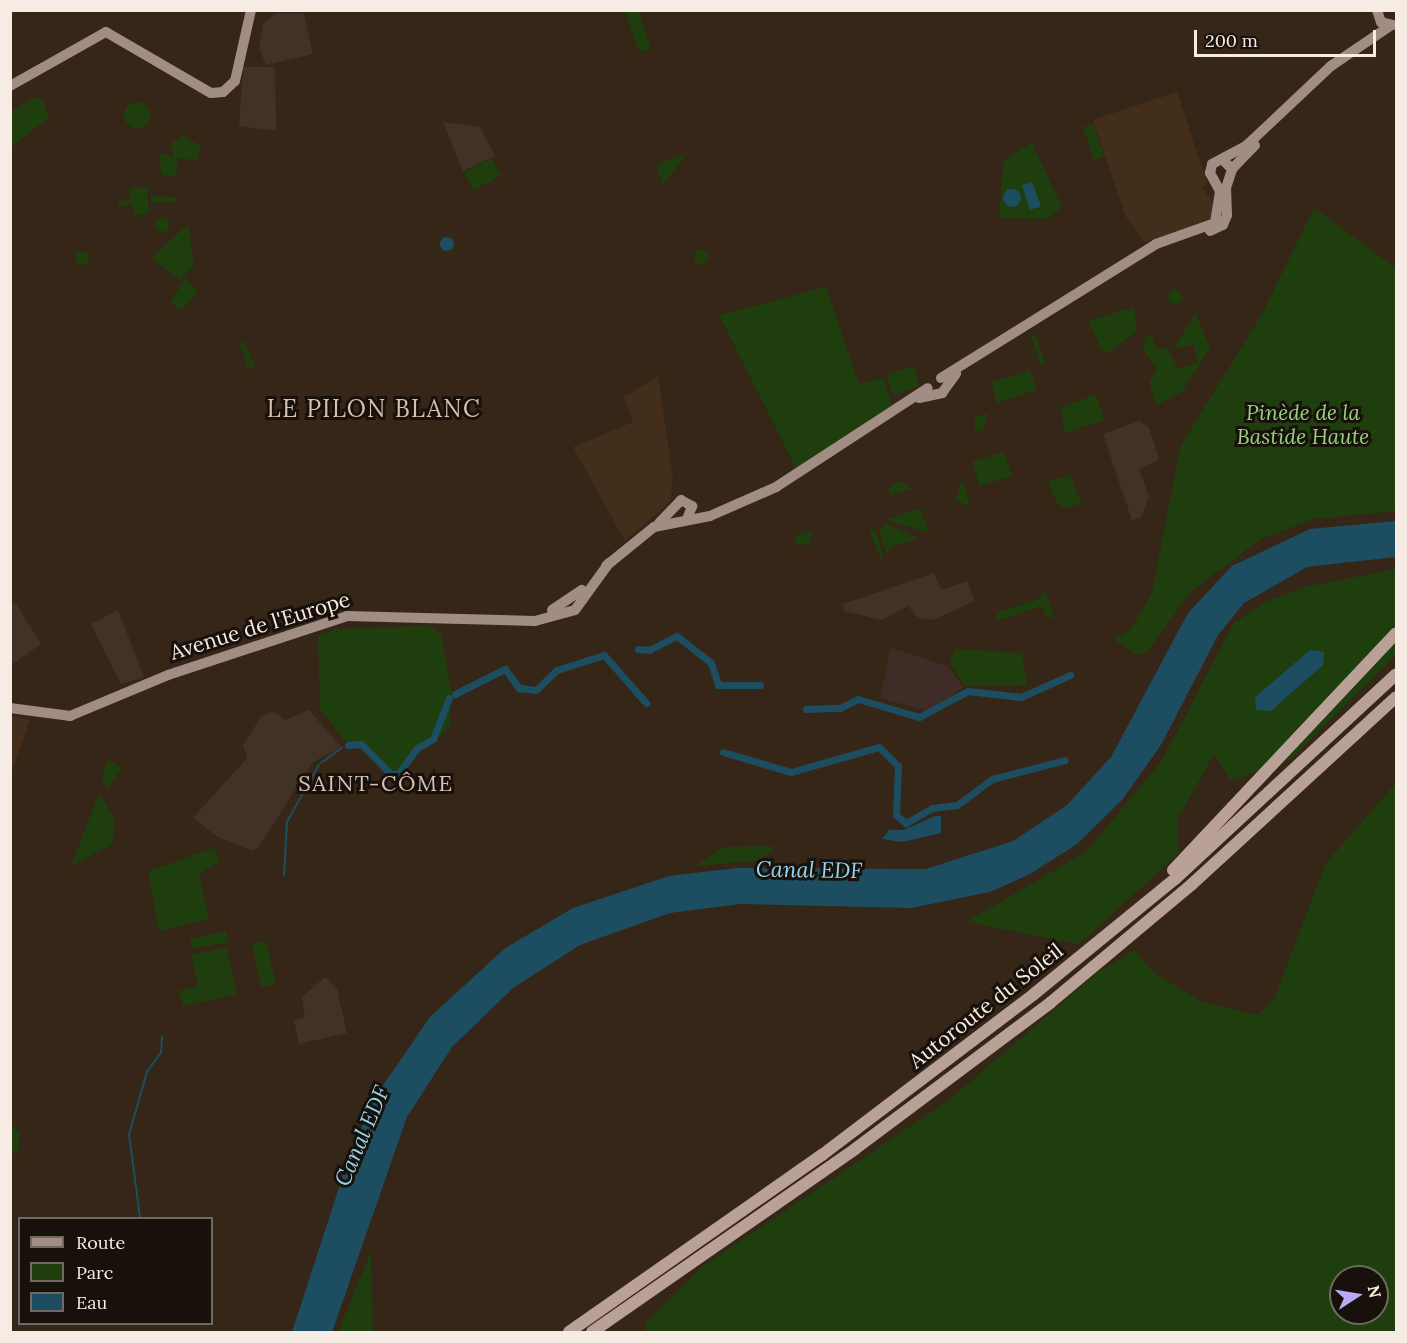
<!DOCTYPE html>
<html>
<head>
<meta charset="utf-8">
<style>
  body { margin:0 }
  #map { position:relative; width:1407px; height:1343px; overflow:hidden; background:#362618; font-family:Lora,serif }
  div>[style] { position:absolute }
  .built>* { inset:0; background:#432e1b }
  .industrial>* { inset:0; background:#3f2c26 }
  .education>* { inset:0; background:#403225 }
  .green>* { inset:0; background:#1e3e0e }
  .round { border-radius:50% }
  .water>* { inset:0; background:#1d4d60 }
  .stream>* { height:1.5px; margin:-0.75px; padding:0 0.75px; transform-origin:0.75px; border-radius:0.75px; background:#1d4d60 }
  .canal>* { height:7px; margin:-3.5px; padding:0 3.5px; transform-origin:3.5px; border-radius:3.5px; background:#1d4d60 }
  .primary>* { height:10px; margin:-5px; padding:0 5px; transform-origin:5px; border-radius:5px; background:#a28d85 }
  .highway>* { height:12px; margin:-6px; padding:0 6px; transform-origin:6px; border-radius:6px; background:#baa197 }
  span { translate:-50% -50%; white-space:nowrap; text-align:center; line-height:1.15; -webkit-text-stroke:6px #18110b; paint-order:stroke }
  .park-label { font-size:21px; color:#95d27e; font-style:italic }
  .street-label { font-size:21px; color:#f7ece3 }
  .neighbourhood-label { font-size:22px; color:#d6c1b0; letter-spacing:1.5px }
  .water-label { font-size:22px; color:#93d6f2; font-style:italic }
  .quarter-label { font-size:24px; color:#d6c1b0; letter-spacing:1.5px }
  .frame { position:absolute; inset:0; border:12px solid #f7ece3; pointer-events:none }
  .legend { position:absolute; left:18px; top:1217px; width:195px; height:108px; box-sizing:border-box; background:#18110b; border:2px solid #716961; margin:0; padding:8px 10px; list-style:none; font-size:18px; color:#f7ece3 }
  .legend li { display:flex; align-items:center; gap:12px; height:30px }
  .legend b { width:30px; border:2px solid #716961 }
  .north { position:absolute; left:1329px; top:1265px; width:60px; height:60px; box-sizing:border-box; background:#18110b; border:2px solid #716961; border-radius:50%; rotate:78deg; font-size:16px; font-weight:700; line-height:24px; text-align:center; color:#f7ece3 }
  .north::after { content:''; display:block; margin:auto; width:21px; height:27px; background:#baaaf6; clip-path:polygon(50% 0,100% 100%,50% 72%,0 100%) }
  .scale { position:absolute; left:1194px; top:30px; width:182px; height:27px; box-sizing:border-box; border:3px solid #f7ece3; border-top:0; padding-left:8px; font-size:18px; line-height:21px; white-space:nowrap; color:#f7ece3; -webkit-text-stroke:4px #18110b; paint-order:stroke }
</style>
</head>
<body>
<div id="map">
  <div class="built">
    <div style="clip-path:polygon(1177px 92px,1207px 183px,1202px 188px,1216px 206px,1212px 221px,1145px 242px,1126px 217px,1093px 120px)"></div>
    <div style="clip-path:polygon(658px 376px,673px 479px,670px 502px,625px 541px,573px 447px,633px 422px,624px 397px)"></div>
    <div style="clip-path:polygon(11px 715px,30px 720px,11px 774px,10px 715px)"></div>
  </div>
  <div class="industrial">
    <div style="clip-path:polygon(891px 648px,948px 666px,963px 687px,938px 707px,920px 709px,880px 698px)"></div>
  </div>
  <div class="education">
    <div style="clip-path:polygon(277px 13px,304px 14px,313px 54px,266px 65px,259px 48px,263px 24px)"></div>
    <div style="clip-path:polygon(243px 67px,275px 67px,276px 131px,239px 126px)"></div>
    <div style="clip-path:polygon(443px 122px,480px 127px,495px 156px,463px 171px)"></div>
    <div style="clip-path:polygon(1139px 421px,1149px 428px,1159px 459px,1139px 470px,1149px 496px,1142px 517px,1132px 520px,1103px 434px)"></div>
    <div style="clip-path:polygon(934px 573px,941px 590px,968px 581px,974px 601px,933px 620px,917px 617px,908px 606px,882px 620px,844px 611px,843px 604px)"></div>
    <div style="clip-path:polygon(15px 602px,41px 644px,11px 665px,11px 605px)"></div>
    <div style="clip-path:polygon(118px 610px,144px 677px,121px 684px,91px 624px)"></div>
    <div style="clip-path:polygon(309px 710px,341px 747px,313px 762px,258px 848px,253px 851px,218px 837px,193px 818px,247px 758px,243px 745px,261px 717px,273px 711px,285px 720px)"></div>
    <div style="clip-path:polygon(325px 977px,337px 989px,347px 1033px,299px 1044px,294px 1020px,305px 1017px,302px 997px)"></div>
  </div>
  <div class="green">
    <div style="clip-path:polygon(625px 11px,638px 11px,651px 49px,639px 52px)"></div>
    <div style="clip-path:polygon(34px 98px,42px 99px,49px 118px,11px 147px,11px 111px)"></div>
    <div class="round" style="left:124px;top:102px;width:26px;height:26px"></div>
    <div style="clip-path:polygon(1093px 124px,1104px 156px,1094px 160px,1083px 127px)"></div>
    <div style="clip-path:polygon(182px 135px,201px 146px,196px 160px,178px 158px,176px 176px,162px 175px,159px 153px,174px 157px,170px 144px)"></div>
    <div style="clip-path:polygon(1032px 143px,1062px 207px,1048px 219px,999px 218px,1004px 160px)"></div>
    <div style="clip-path:polygon(687px 153px,663px 185px,656px 165px)"></div>
    <div style="clip-path:polygon(492px 158px,501px 176px,473px 190px,464px 172px)"></div>
    <div style="clip-path:polygon(147px 187px,149px 214px,135px 215px,132px 203px,119px 207px,119px 199px,131px 200px,129px 188px)"></div>
    <div style="clip-path:polygon(151px 196px,176px 197px,176px 202px,151px 203px)"></div>
    <div style="clip-path:polygon(1314px 208px,1396px 268px,1396px 511px,1314px 519px,1261px 539px,1190px 592px,1148px 651px,1137px 655px,1113px 639px,1130px 631px,1152px 592px,1181px 445px,1261px 316px)"></div>
    <div class="round" style="left:155px;top:218px;width:14px;height:14px"></div>
    <div style="clip-path:polygon(188px 224px,194px 265px,179px 280px,152px 258px)"></div>
    <div class="round" style="left:694px;top:250px;width:14px;height:14px"></div>
    <div class="round" style="left:75px;top:251px;width:14px;height:14px"></div>
    <div style="clip-path:polygon(185px 278px,198px 291px,182px 310px,170px 303px)"></div>
    <div style="clip-path:polygon(826px 287px,859px 384px,883px 378px,892px 405px,796px 468px,719px 315px)"></div>
    <div class="round" style="left:1168px;top:290px;width:14px;height:14px"></div>
    <div style="clip-path:polygon(1134px 307px,1137px 331px,1108px 353px,1102px 351px,1088px 321px)"></div>
    <div style="clip-path:polygon(1195px 313px,1210px 347px,1182px 392px,1156px 405px,1149px 382px,1157px 370px,1143px 349px,1145px 338px,1151px 334px,1157px 350px,1167px 347px,1178px 369px,1198px 362px,1194px 345px,1174px 349px)"></div>
    <div style="clip-path:polygon(1035px 334px,1046px 364px,1041px 366px,1031px 335px)"></div>
    <div style="clip-path:polygon(244px 341px,255px 365px,248px 370px,240px 342px)"></div>
    <div style="clip-path:polygon(914px 366px,919px 386px,893px 395px,886px 375px)"></div>
    <div style="clip-path:polygon(1030px 370px,1037px 390px,997px 403px,991px 382px)"></div>
    <div style="clip-path:polygon(1096px 394px,1104px 420px,1065px 433px,1061px 408px)"></div>
    <div style="clip-path:polygon(988px 413px,983px 430px,975px 432px,975px 417px)"></div>
    <div style="clip-path:polygon(1004px 452px,1012px 476px,980px 486px,972px 462px)"></div>
    <div style="clip-path:polygon(1070px 475px,1081px 503px,1066px 509px,1057px 503px,1048px 482px)"></div>
    <div style="clip-path:polygon(900px 481px,912px 489px,890px 496px,888px 488px)"></div>
    <div style="clip-path:polygon(963px 481px,971px 508px,955px 499px)"></div>
    <div style="clip-path:polygon(920px 508px,929px 533px,885px 520px)"></div>
    <div style="clip-path:polygon(886px 523px,915px 537px,915px 540px,890px 547px,887px 555px,879px 531px)"></div>
    <div style="clip-path:polygon(869px 529px,876px 531px,883px 557px,880px 558px)"></div>
    <div style="clip-path:polygon(813px 530px,808px 549px,806px 543px,797px 546px,794px 536px)"></div>
    <div style="clip-path:polygon(1396px 569px,1396px 655px,1291px 759px,1231px 781px,1214px 754px,1177px 820px,1179px 853px,1079px 944px,966px 922px,1086px 852px,1161px 762px,1234px 623px,1265px 602px,1305px 587px)"></div>
    <div style="clip-path:polygon(1045px 590px,1054px 618px,1047px 617px,1042px 606px,997px 621px,997px 608px,999px 612px,1039px 599px)"></div>
    <div style="clip-path:polygon(427px 626px,441px 633px,451px 690px,450px 728px,389px 777px,362px 748px,349px 746px,320px 709px,318px 635px,337px 629px)"></div>
    <div style="clip-path:polygon(954px 649px,1022px 653px,1027px 685px,965px 686px,950px 664px)"></div>
    <div style="clip-path:polygon(108px 759px,122px 768px,107px 789px,102px 779px)"></div>
    <div style="clip-path:polygon(evenodd,1396px 783px,1396px 1332px,646px 1332px,646px 1323px,702px 1267px,949px 1100px,1097px 973px,1135px 950px,1153px 972px,1202px 1002px,1258px 1015px,1274px 999px,1326px 863px,1396px 783px,1341px 1277px,1377px 1277px,1377px 1313px,1341px 1313px,1341px 1277px)"></div>
    <div style="clip-path:polygon(99px 793px,115px 820px,112px 844px,71px 866px)"></div>
    <div style="clip-path:polygon(723px 847px,772px 846px,773px 851px,756px 861px,695px 866px)"></div>
    <div style="clip-path:polygon(214px 848px,219px 861px,199px 875px,209px 919px,159px 931px,148px 871px)"></div>
    <div style="clip-path:polygon(226px 931px,228px 942px,192px 949px,190px 939px)"></div>
    <div style="clip-path:polygon(266px 941px,276px 984px,261px 987px,252px 944px)"></div>
    <div style="clip-path:polygon(226px 947px,237px 994px,183px 1006px,179px 991px,198px 986px,191px 955px)"></div>
    <div style="clip-path:polygon(10px 1122px,20px 1133px,18px 1154px,11px 1152px)"></div>
    <div style="clip-path:polygon(371px 1251px,373px 1332px,338px 1332px)"></div>
  </div>
  <div class="water">
    <div style="clip-path:polygon(1032px 182px,1041px 206px,1030px 210px,1022px 185px)"></div>
    <div class="round" style="left:1003px;top:189px;width:18px;height:18px"></div>
    <div class="round" style="left:440px;top:237px;width:14px;height:14px"></div>
    <div style="clip-path:polygon(1396px 521px,1396px 557px,1307px 567px,1244px 603px,1218px 635px,1161px 745px,1122px 800px,1077px 844px,1030px 874px,990px 892px,911px 908px,740px 904px,670px 913px,580px 945px,513px 988px,452px 1047px,407px 1117px,332px 1332px,292px 1332px,347px 1163px,373px 1100px,430px 1017px,504px 949px,573px 908px,669px 876px,737px 868px,926px 869px,1013px 841px,1067px 805px,1111px 757px,1188px 613px,1232px 566px,1310px 529px)"></div>
    <div style="clip-path:polygon(1310px 650px,1324px 652px,1323px 665px,1271px 711px,1256px 710px,1255px 697px)"></div>
    <div style="clip-path:polygon(935px 816px,941px 816px,941px 833px,902px 842px,882px 839px,889px 830px,904px 830px)"></div>
  </div>
  <div class="stream">
    <div style="left:321px;top:763px;width:26px;rotate:-36deg"></div>
    <div style="left:284px;top:876px;width:54px;rotate:-86.8deg"></div>
    <div style="left:287px;top:822px;width:65px;rotate:-60.7deg"></div>
    <div style="left:140px;top:1218px;width:84px;rotate:-97.5deg"></div>
    <div style="left:129px;top:1135px;width:66px;rotate:-74.1deg"></div>
    <div style="left:147px;top:1072px;width:24px;rotate:-54deg"></div>
    <div style="left:161px;top:1053px;width:16px;rotate:-86deg"></div>
  </div>
  <div class="canal">
    <div style="left:638px;top:649px;width:11px;rotate:5deg"></div>
    <div style="left:649px;top:650px;width:31px;rotate:-27deg"></div>
    <div style="left:677px;top:636px;width:43px;rotate:38.5deg"></div>
    <div style="left:711px;top:663px;width:23px;rotate:72deg"></div>
    <div style="left:718px;top:685px;width:42px"></div>
    <div style="left:455px;top:694px;width:56px;rotate:-26.6deg"></div>
    <div style="left:505px;top:669px;width:24px;rotate:54deg"></div>
    <div style="left:519px;top:688px;width:17px;rotate:7deg"></div>
    <div style="left:536px;top:690px;width:29px;rotate:-44deg"></div>
    <div style="left:557px;top:670px;width:49px;rotate:-17.7deg"></div>
    <div style="left:604px;top:655px;width:64px;rotate:48.8deg"></div>
    <div style="left:806px;top:709px;width:34px;rotate:-2deg"></div>
    <div style="left:840px;top:708px;width:20px;rotate:-27deg"></div>
    <div style="left:858px;top:699px;width:64px;rotate:16.4deg"></div>
    <div style="left:919px;top:717px;width:55px;rotate:-28deg"></div>
    <div style="left:968px;top:691px;width:53px;rotate:6.5deg"></div>
    <div style="left:1021px;top:697px;width:54px;rotate:-24.2deg"></div>
    <div style="left:348px;top:745px;width:13px;rotate:-4deg"></div>
    <div style="left:361px;top:744px;width:42px;rotate:45deg"></div>
    <div style="left:391px;top:774px;width:7px"></div>
    <div style="left:398px;top:774px;width:32px;rotate:-54deg"></div>
    <div style="left:417px;top:748px;width:18px;rotate:-29deg"></div>
    <div style="left:433px;top:739px;width:44px;rotate:-68.7deg"></div>
    <div style="left:723px;top:752px;width:71px;rotate:16.4deg"></div>
    <div style="left:791px;top:772px;width:91px;rotate:-15.9deg"></div>
    <div style="left:879px;top:747px;width:27px;rotate:45deg"></div>
    <div style="left:898px;top:766px;width:49px;rotate:92.3deg"></div>
    <div style="left:896px;top:815px;width:13px;rotate:39deg"></div>
    <div style="left:906px;top:823px;width:30px;rotate:-30deg"></div>
    <div style="left:932px;top:808px;width:25px;rotate:-7deg"></div>
    <div style="left:957px;top:805px;width:44px;rotate:-36.6deg"></div>
    <div style="left:992px;top:779px;width:75px;rotate:-14.6deg"></div>
  </div>
  <div class="primary">
    <div style="left:1377px;top:10px;width:13px;rotate:72deg"></div>
    <div style="left:1381px;top:22px;width:12px;rotate:14deg"></div>
    <div style="left:10px;top:86px;width:110px;rotate:-29.4deg"></div>
    <div style="left:106px;top:32px;width:121px;rotate:30.2deg"></div>
    <div style="left:211px;top:93px;width:12px;rotate:-5deg"></div>
    <div style="left:223px;top:92px;width:16px;rotate:-43deg"></div>
    <div style="left:235px;top:81px;width:73px;rotate:-77.3deg"></div>
    <div style="left:1232px;top:169px;width:33px;rotate:-46deg"></div>
    <div style="left:1210px;top:231px;width:14px;rotate:-25deg"></div>
    <div style="left:1223px;top:225px;width:11px;rotate:-68deg"></div>
    <div style="left:1227px;top:215px;width:27px;rotate:-92deg"></div>
    <div style="left:1226px;top:188px;width:20px;rotate:-72deg"></div>
    <div style="left:1232px;top:169px;width:14px;rotate:-135deg"></div>
    <div style="left:941px;top:378px;width:253px;rotate:-31.9deg"></div>
    <div style="left:1156px;top:244px;width:63px;rotate:-19.6deg"></div>
    <div style="left:1215px;top:223px;width:32px;rotate:-81deg"></div>
    <div style="left:1220px;top:191px;width:21px;rotate:-119deg"></div>
    <div style="left:1210px;top:173px;width:9px;rotate:-77deg"></div>
    <div style="left:1212px;top:164px;width:38px;rotate:-28deg"></div>
    <div style="left:1246px;top:146px;width:117px;rotate:-43.3deg"></div>
    <div style="left:1331px;top:66px;width:71px;rotate:-34.1deg"></div>
    <div style="left:919px;top:398px;width:24px;rotate:-12deg"></div>
    <div style="left:942px;top:393px;width:24px;rotate:-54deg"></div>
    <div style="left:659px;top:523px;width:32px;rotate:-46deg"></div>
    <div style="left:681px;top:500px;width:13px;rotate:29deg"></div>
    <div style="left:692px;top:506px;width:12px;rotate:110deg"></div>
    <div style="left:606px;top:566px;width:62px;rotate:-39.1deg"></div>
    <div style="left:654px;top:527px;width:57px;rotate:-11.1deg"></div>
    <div style="left:710px;top:516px;width:72px;rotate:-23.7deg"></div>
    <div style="left:776px;top:487px;width:181px;rotate:-33.1deg"></div>
    <div style="left:552px;top:610px;width:36px;rotate:-34deg"></div>
    <div style="left:10px;top:708px;width:61px;rotate:7.6deg"></div>
    <div style="left:70px;top:716px;width:106px;rotate:-22.7deg"></div>
    <div style="left:168px;top:675px;width:188px;rotate:-18.2deg"></div>
    <div style="left:347px;top:616px;width:188px;rotate:1.5deg"></div>
    <div style="left:535px;top:621px;width:41px;rotate:-15.4deg"></div>
    <div style="left:575px;top:610px;width:58px;rotate:-54.1deg"></div>
  </div>
  <div class="highway">
    <div style="left:1173px;top:870px;width:325px;rotate:-46.7deg"></div>
    <div style="left:569px;top:1332px;width:309px;rotate:-35deg"></div>
    <div style="left:822px;top:1155px;width:266px;rotate:-37.2deg"></div>
    <div style="left:1034px;top:994px;width:182px;rotate:-39.2deg"></div>
    <div style="left:1175px;top:879px;width:301px;rotate:-42.8deg"></div>
    <div style="left:592px;top:1332px;width:320px;rotate:-34.8deg"></div>
    <div style="left:855px;top:1149px;width:244px;rotate:-36.8deg"></div>
    <div style="left:1050px;top:1003px;width:184px;rotate:-39.9deg"></div>
    <div style="left:1191px;top:885px;width:278px;rotate:-42.5deg"></div>
  </div>
  <div class="park-label">
    <span style="left:1303px;top:425px">Pinède de la<br>Bastide Haute</span>
  </div>
  <div class="street-label">
    <span style="left:260px;top:626px;rotate:-17deg">Avenue de l'Europe</span>
    <span style="left:986px;top:1006px;rotate:-38deg">Autoroute du Soleil</span>
  </div>
  <div class="neighbourhood-label">
    <span style="left:376px;top:784px">SAINT-CÔME</span>
  </div>
  <div class="water-label">
    <span style="left:809px;top:870px;rotate:1deg">Canal EDF</span>
    <span style="left:362px;top:1136px;rotate:-67deg">Canal EDF</span>
  </div>
  <div class="quarter-label">
    <span style="left:374px;top:409px">LE PILON BLANC</span>
  </div>
  <div class="frame"></div>
  <ul class="legend">
  <li><b style="height:8px;background:#a28d85"></b>Route</li>
  <li><b style="height:16px;background:#1e3e0e"></b>Parc</li>
  <li><b style="height:16px;background:#1d4d60"></b>Eau</li>
  </ul>
  <div class="north">N</div>
  <div class="scale">200 m</div>
</div>
</body>
</html>
